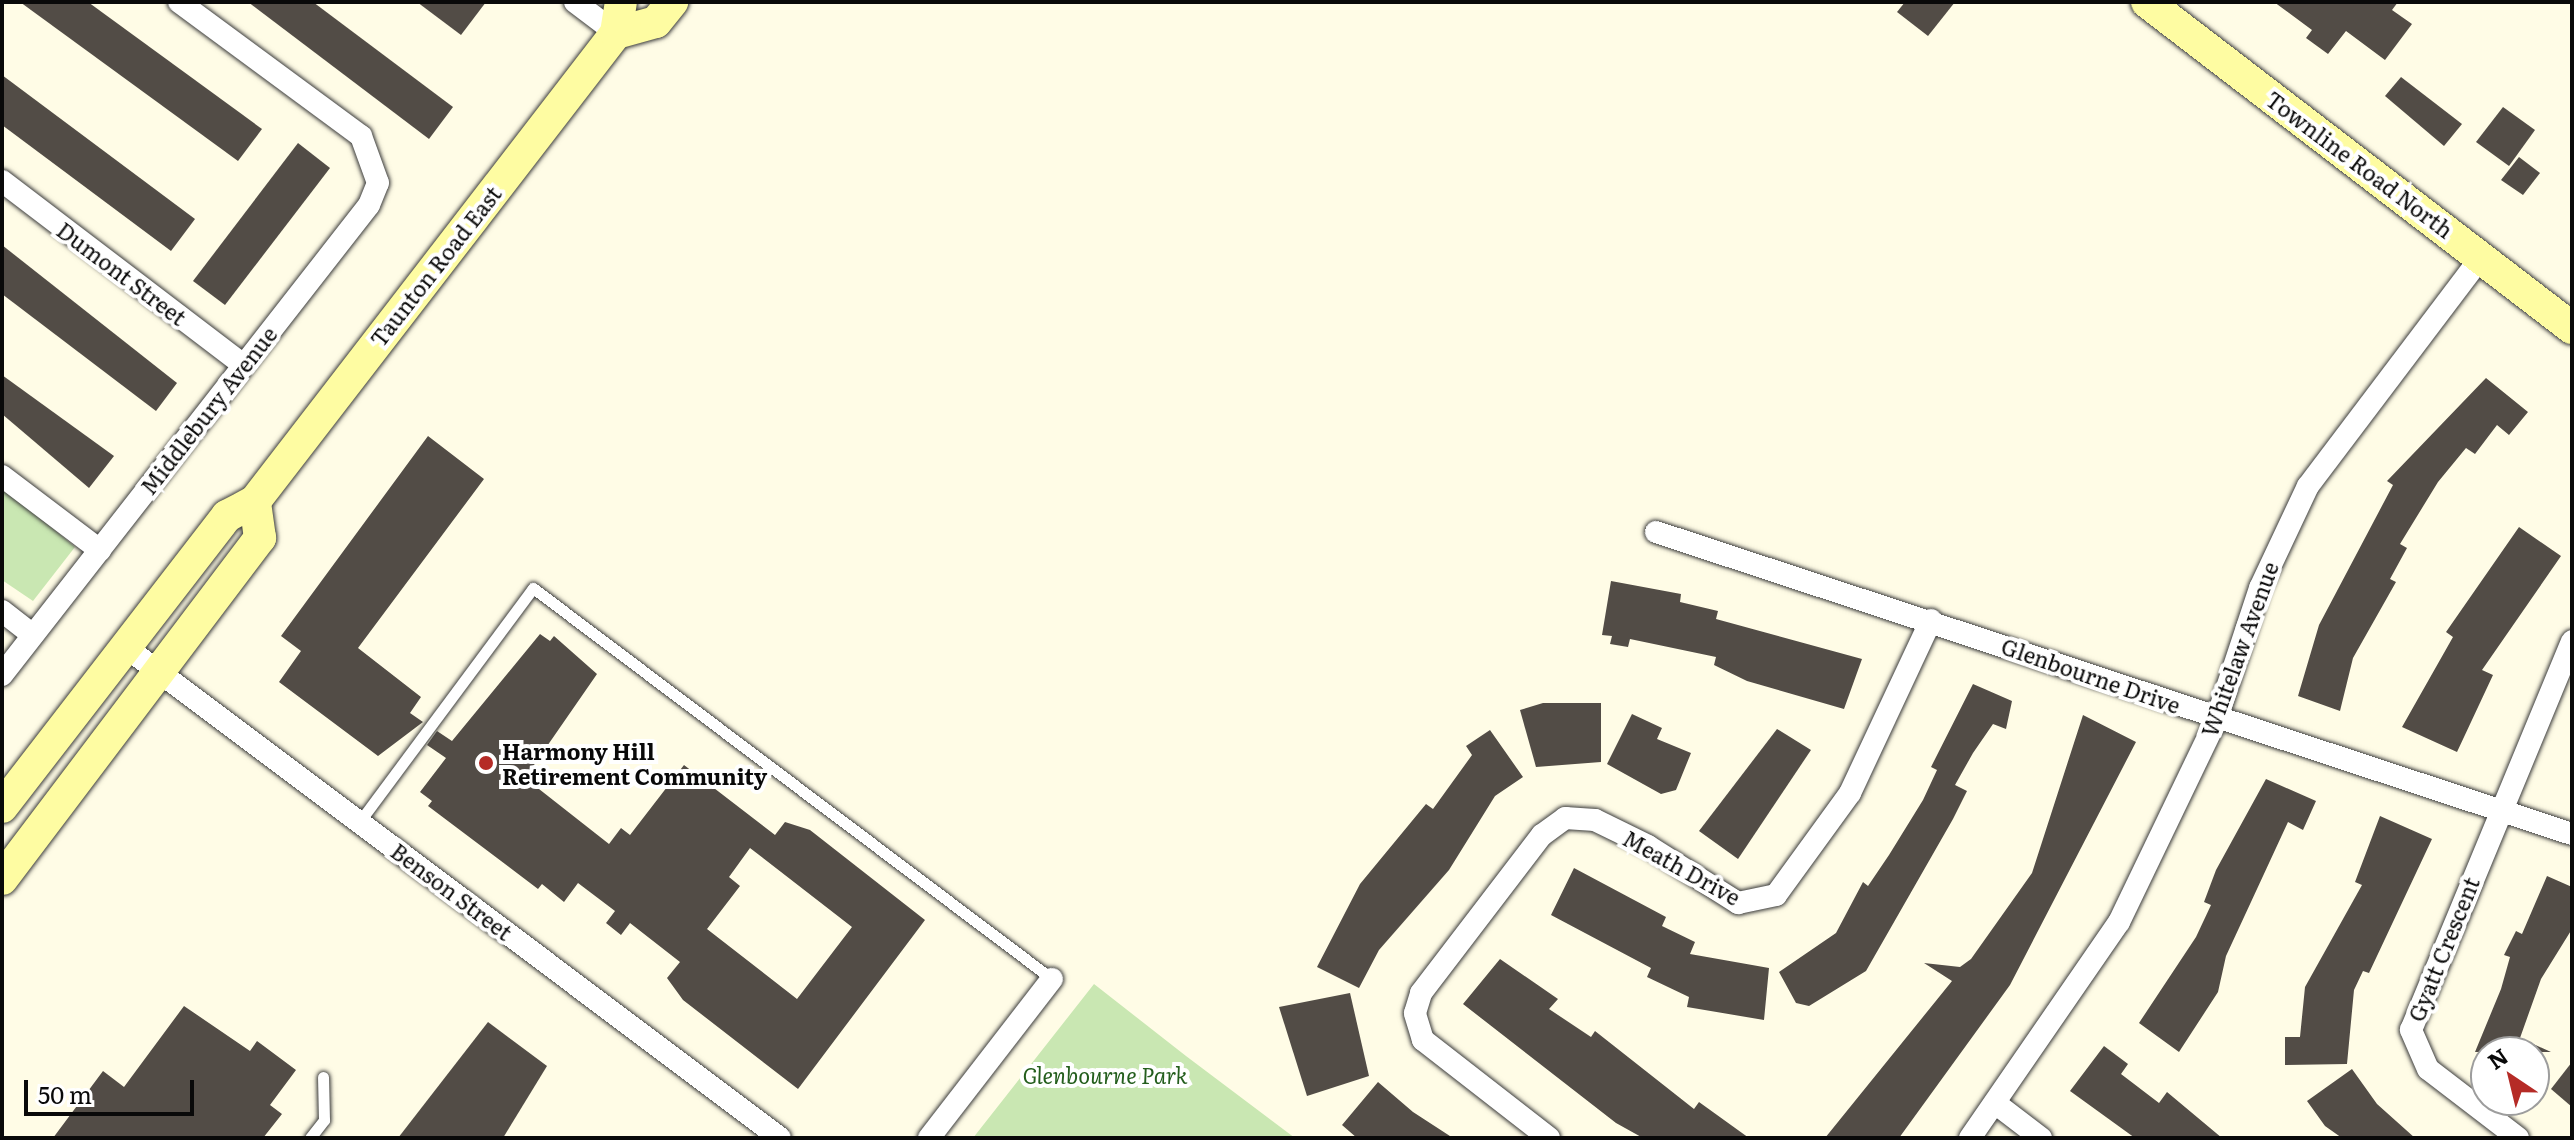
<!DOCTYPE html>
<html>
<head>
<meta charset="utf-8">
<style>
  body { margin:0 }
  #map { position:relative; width:2574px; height:1140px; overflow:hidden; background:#fffce6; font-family:Literata,serif }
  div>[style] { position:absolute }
  .green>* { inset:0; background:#c9e7b2 }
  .building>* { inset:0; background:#524c46 }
  .roads { filter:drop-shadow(0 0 2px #3c3c3c) drop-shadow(0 0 2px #3c3c3c) }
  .lane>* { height:11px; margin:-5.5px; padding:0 5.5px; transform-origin:5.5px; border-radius:5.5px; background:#fff }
  .street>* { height:22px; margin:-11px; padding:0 11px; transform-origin:11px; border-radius:11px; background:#fff }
  .secondary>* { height:32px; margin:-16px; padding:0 16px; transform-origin:16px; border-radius:16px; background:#fefca2 }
  .dots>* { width:22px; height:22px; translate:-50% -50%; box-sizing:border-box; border:4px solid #fff; border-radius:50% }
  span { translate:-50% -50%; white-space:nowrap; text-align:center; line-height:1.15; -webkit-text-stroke:8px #fff; paint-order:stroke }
  .street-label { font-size:22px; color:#090909 }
  .poi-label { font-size:22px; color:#090909; font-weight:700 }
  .left { translate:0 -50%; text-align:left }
  .park-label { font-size:22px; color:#245e1d; font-style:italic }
  .frame { position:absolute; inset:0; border:4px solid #090909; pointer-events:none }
  .north { position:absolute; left:2470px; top:1036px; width:80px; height:80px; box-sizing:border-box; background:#fff; border:2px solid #9d9d9d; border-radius:50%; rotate:325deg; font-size:22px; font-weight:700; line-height:32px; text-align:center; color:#090909 }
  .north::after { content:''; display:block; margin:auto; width:28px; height:36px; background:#b52b26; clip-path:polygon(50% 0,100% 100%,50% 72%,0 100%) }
  .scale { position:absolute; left:24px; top:1080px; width:170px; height:36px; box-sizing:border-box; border:4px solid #090909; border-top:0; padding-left:10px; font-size:24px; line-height:28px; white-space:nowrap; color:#090909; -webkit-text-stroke:6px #fff; paint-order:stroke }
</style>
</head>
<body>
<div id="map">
  <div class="green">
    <div style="clip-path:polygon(2px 486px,75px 547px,33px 601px,2px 580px)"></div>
    <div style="clip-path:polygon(1094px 984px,1186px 1056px,1295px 1138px,973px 1138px)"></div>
  </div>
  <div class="building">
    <div style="clip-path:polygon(20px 2px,88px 2px,262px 129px,238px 161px)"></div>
    <div style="clip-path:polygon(248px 2px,313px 2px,453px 107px,429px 139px)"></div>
    <div style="clip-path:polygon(417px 2px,486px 2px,461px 35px)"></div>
    <div style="clip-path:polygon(1905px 2px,1955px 2px,1928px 36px,1897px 12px)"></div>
    <div style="clip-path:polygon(2274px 2px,2398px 2px,2392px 10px,2412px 24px,2385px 60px,2346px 31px,2328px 54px,2306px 38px,2312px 30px)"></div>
    <div style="clip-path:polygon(2px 75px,195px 219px,171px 251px,2px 125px)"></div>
    <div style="clip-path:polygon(2401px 77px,2462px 124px,2444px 146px,2385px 96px)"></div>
    <div style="clip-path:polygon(2503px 107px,2535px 130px,2509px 166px,2476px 142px)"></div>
    <div style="clip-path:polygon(298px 143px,330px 168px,225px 305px,193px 281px)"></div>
    <div style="clip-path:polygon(2519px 157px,2540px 173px,2523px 195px,2501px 180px)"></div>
    <div style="clip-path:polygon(2px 245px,177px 383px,156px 411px,2px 294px)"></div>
    <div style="clip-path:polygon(2px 375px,114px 456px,89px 488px,2px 414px)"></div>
    <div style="clip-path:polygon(2486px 378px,2528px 412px,2509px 435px,2497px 425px,2475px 454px,2466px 448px,2438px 482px,2400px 544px,2407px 548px,2390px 579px,2396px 582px,2353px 658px,2340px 711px,2298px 696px,2319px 625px,2393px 485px,2387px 481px)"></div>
    <div style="clip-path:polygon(428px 436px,484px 479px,358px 648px,421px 697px,410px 713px,423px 722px,378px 756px,279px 682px,301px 651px,281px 636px)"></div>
    <div style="clip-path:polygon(2519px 527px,2561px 556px,2482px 670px,2493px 675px,2457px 752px,2402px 727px,2453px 637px,2446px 632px)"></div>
    <div style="clip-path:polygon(1611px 581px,1681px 594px,1680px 602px,1718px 611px,1716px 619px,1862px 659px,1844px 709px,1747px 681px,1714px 665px,1716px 657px,1630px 639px,1628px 647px,1610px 644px,1612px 636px,1602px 635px)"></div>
    <div style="clip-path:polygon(evenodd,540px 634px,550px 641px,554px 636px,597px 674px,525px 778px,609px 844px,621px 828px,630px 835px,684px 765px,775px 835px,785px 822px,810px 830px,925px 920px,798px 1089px,683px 1000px,667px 978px,680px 962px,630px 923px,621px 935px,606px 923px,615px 911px,578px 883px,564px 902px,542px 884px,538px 889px,428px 806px,432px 801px,420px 792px,446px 758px,427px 745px,437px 731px,452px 741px,540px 634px,750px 848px,852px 927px,797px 999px,707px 929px,740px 886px,729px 877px,750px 848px)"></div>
    <div style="clip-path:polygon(1973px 684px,2012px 701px,2006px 729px,1993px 724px,1973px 753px,1955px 785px,1967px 791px,1953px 819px,1866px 971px,1809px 1006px,1796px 1003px,1779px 972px,1836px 933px,1863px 882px,1868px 886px,1889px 855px,1923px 800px,1937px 770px,1931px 767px)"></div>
    <div style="clip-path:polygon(1543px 703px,1601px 703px,1601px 762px,1536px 767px,1520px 710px)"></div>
    <div style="clip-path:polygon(1632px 714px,1662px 728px,1657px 739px,1691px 753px,1676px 790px,1661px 794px,1607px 764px)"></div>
    <div style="clip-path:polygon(2083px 715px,2136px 742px,2010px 985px,1899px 1138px,1825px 1138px,1952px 981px,1924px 963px,1960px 967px,1971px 959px,2032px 873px)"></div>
    <div style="clip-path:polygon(1777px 729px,1811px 750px,1738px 859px,1699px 831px)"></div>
    <div style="clip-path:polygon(1490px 730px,1523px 777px,1495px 796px,1449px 870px,1379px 950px,1359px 988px,1317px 967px,1360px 884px,1426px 804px,1433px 809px,1472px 755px,1466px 746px)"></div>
    <div style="clip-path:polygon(2266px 779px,2316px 801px,2303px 830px,2288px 822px,2226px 956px,2218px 992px,2179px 1052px,2139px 1023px,2196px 937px,2211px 905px,2204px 902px,2216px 870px)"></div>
    <div style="clip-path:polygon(2380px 816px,2432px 839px,2369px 973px,2363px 971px,2354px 990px,2347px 1064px,2285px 1065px,2285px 1037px,2300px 1037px,2305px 987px,2362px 885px,2355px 882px)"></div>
    <div style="clip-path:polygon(1574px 868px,1666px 917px,1662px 926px,1695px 942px,1690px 954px,1769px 968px,1764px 1020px,1687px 1007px,1689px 997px,1647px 977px,1651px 968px,1551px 915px)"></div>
    <div style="clip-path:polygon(2547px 876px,2572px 887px,2572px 929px,2541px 979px,2520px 1038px,2551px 1052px,2475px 1052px,2501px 989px,2510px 957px,2504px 955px,2516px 931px,2522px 934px)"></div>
    <div style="clip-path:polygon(1500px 959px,1558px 999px,1549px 1009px,1591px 1037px,1595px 1031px,1694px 1109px,1699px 1102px,1749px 1138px,1643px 1138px,1616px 1123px,1463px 1004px)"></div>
    <div style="clip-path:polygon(1350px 993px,1369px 1076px,1307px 1096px,1279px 1007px)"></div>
    <div style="clip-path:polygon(184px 1006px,250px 1051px,257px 1041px,296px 1070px,270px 1105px,282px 1114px,263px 1138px,53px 1138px,103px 1071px,124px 1087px)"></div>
    <div style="clip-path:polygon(488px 1022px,547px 1066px,503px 1138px,398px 1138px)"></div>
    <div style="clip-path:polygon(2104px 1046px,2128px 1064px,2121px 1074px,2159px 1103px,2167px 1092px,2222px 1138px,2135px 1138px,2070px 1091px)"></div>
    <div style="clip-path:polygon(2572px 1062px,2572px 1107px,2551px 1089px)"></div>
    <div style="clip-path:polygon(2352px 1069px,2377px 1104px,2415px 1138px,2342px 1138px,2325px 1126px,2307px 1101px)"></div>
    <div style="clip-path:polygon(1378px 1082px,1413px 1112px,1453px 1138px,1357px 1138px,1342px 1125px)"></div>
  </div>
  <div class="roads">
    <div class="lane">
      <div style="left:360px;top:821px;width:290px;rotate:-53.4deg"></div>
      <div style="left:533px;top:588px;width:650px;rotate:36.99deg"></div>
      <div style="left:310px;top:1138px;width:23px;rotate:-52deg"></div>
      <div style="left:324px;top:1120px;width:43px;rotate:-91.3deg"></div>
    </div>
    <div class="street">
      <div style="left:575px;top:2px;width:51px;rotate:37.1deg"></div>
      <div style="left:2px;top:181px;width:302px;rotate:37.3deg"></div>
      <div style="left:2px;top:476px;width:123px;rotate:37.1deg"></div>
      <div style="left:1656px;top:532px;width:964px;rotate:18.25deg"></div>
      <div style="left:2px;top:611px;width:39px;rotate:38deg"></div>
      <div style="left:123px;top:645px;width:821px;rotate:36.88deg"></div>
      <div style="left:2px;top:675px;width:596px;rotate:-52.02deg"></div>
      <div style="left:369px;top:205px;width:24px;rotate:-68deg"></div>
      <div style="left:378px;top:183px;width:50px;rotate:-109.9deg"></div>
      <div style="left:361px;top:136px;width:226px;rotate:-143.6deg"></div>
      <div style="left:1995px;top:1103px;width:58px;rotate:37.3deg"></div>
      <div style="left:929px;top:1138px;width:201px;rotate:-52.3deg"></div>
      <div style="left:1549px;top:1138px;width:160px;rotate:-142.1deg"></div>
      <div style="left:1423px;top:1040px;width:28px;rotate:-107deg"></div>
      <div style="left:1415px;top:1013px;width:21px;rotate:-73deg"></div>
      <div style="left:1421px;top:993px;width:199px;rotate:-52.6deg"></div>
      <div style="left:1542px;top:835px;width:29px;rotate:-36deg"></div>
      <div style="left:1565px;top:818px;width:30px;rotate:4deg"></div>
      <div style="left:1595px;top:820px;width:59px;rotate:26.1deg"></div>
      <div style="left:1648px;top:846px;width:107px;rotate:32.3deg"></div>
      <div style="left:1738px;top:903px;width:39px;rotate:-12deg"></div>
      <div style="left:1776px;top:895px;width:126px;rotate:-54deg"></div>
      <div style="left:1850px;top:793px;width:191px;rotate:-64.9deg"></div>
      <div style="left:1970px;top:1138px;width:262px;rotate:-55.4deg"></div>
      <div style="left:2119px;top:922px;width:226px;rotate:-64.3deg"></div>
      <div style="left:2217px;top:718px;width:137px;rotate:-71.7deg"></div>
      <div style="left:2260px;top:588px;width:113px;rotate:-64.8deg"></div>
      <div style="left:2308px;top:486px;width:287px;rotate:-52.9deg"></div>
      <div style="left:2518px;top:1138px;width:113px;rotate:-142.5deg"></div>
      <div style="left:2428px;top:1069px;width:43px;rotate:-113.6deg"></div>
      <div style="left:2411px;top:1030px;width:421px;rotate:-67.5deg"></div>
    </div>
    <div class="secondary">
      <div style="left:2147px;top:2px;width:536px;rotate:37.49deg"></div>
      <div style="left:616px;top:33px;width:41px;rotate:-15.4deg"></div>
      <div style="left:656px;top:22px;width:26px;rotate:-51deg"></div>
      <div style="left:2px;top:807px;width:368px;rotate:-52.3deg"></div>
      <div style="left:227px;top:516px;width:32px;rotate:-28deg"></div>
      <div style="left:255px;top:501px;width:591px;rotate:-52.35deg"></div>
      <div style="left:616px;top:33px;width:31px;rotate:-81deg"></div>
      <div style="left:2px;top:879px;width:428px;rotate:-52.9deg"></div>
      <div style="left:260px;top:538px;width:37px;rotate:-98deg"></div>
    </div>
  </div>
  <div class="dots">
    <div style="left:486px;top:763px;background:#b52b26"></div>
  </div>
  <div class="street-label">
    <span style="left:2360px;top:164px;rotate:37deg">Townline Road North</span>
    <span style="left:435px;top:266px;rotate:-52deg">Taunton Road East</span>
    <span style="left:122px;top:273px;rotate:37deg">Dumont Street</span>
    <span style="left:208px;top:410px;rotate:-52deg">Middlebury Avenue</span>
    <span style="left:2239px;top:649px;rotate:-70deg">Whitelaw Avenue</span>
    <span style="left:2091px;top:675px;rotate:19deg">Glenbourne Drive</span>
    <span style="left:1682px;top:867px;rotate:29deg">Meath Drive</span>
    <span style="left:452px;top:891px;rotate:37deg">Benson Street</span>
    <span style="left:2443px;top:949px;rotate:-68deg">Gyatt Crescent</span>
  </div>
  <div class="poi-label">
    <span class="left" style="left:502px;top:763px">Harmony Hill<br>Retirement Community</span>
  </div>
  <div class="park-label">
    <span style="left:1105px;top:1075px">Glenbourne Park</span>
  </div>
  <div class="frame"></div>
  <div class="north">N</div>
  <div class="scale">50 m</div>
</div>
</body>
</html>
